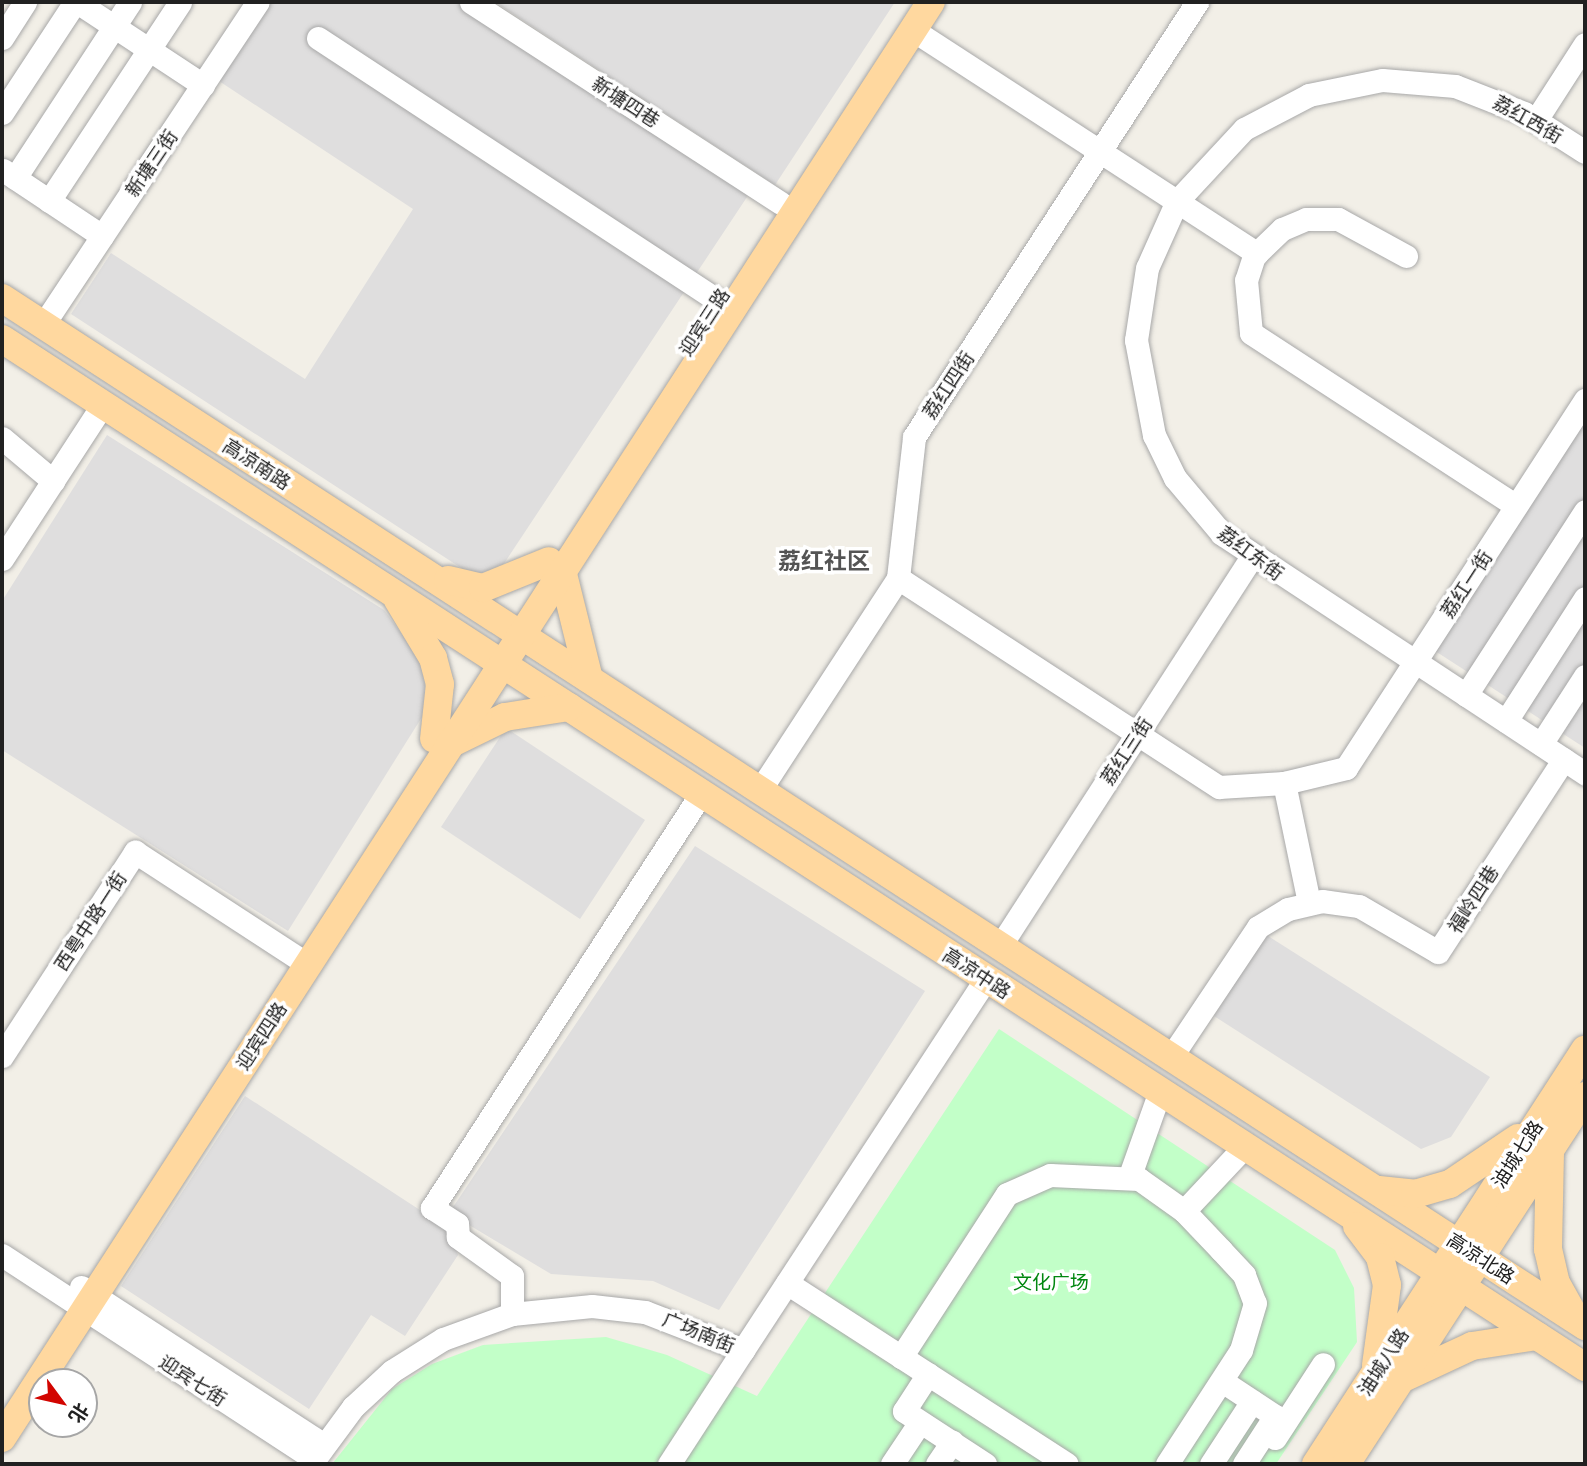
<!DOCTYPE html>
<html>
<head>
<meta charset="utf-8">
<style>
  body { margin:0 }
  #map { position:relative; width:1587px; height:1466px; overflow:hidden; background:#f2efe7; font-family:Lato,"Noto Sans SC",sans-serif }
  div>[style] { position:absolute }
  .residential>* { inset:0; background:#dfdede }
  .park>* { inset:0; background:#c2ffc8 }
  .roads { filter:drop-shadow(0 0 2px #a8a8a8) drop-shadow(0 0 2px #a8a8a8) }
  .minor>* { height:23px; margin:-11.5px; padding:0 11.5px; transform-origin:11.5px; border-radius:11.5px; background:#fff }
  .major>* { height:28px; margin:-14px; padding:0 14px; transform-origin:14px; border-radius:14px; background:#ffd89f }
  span { translate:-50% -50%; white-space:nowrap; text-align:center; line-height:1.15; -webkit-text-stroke:7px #fff; paint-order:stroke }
  .street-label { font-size:19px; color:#212121 }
  .park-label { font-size:19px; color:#028710 }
  .quarter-label { font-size:23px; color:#545454; font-weight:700 }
  .frame { position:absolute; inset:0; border:4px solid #212121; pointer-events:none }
  .north { position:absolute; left:28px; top:1368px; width:70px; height:70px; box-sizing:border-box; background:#fff; border:2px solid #a6a6a6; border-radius:50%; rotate:123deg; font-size:19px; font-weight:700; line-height:28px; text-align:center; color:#212121 }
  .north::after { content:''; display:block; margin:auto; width:24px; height:32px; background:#d20500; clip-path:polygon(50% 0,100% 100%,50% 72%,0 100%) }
</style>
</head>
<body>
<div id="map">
  <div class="residential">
    <div style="clip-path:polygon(271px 2px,456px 2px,749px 194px,501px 568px,472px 575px,71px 314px,111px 253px,305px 379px,413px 209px,219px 81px)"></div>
    <div style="clip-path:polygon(495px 2px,895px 2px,775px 185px)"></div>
    <div style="clip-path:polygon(1585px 413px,1585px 748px,1432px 649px)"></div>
    <div style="clip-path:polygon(107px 435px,384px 610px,423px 663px,427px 709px,288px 931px,2px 750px,2px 601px)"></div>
    <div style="clip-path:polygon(506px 728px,645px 820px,580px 919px,441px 827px)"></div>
    <div style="clip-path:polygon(695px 846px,925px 991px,719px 1310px,653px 1281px,551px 1274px,449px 1213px)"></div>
    <div style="clip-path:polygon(1265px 934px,1490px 1077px,1451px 1137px,1421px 1149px,1214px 1016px)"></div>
    <div style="clip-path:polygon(245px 1096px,449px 1229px,458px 1255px,405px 1336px,371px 1315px,309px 1409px,121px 1286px)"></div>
  </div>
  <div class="park">
    <div style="clip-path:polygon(999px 1029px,1335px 1250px,1354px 1288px,1357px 1342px,1276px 1464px,332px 1464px,392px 1389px,432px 1364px,483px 1345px,606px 1337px,667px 1355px,757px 1396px)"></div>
  </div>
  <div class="roads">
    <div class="minor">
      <div style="left:77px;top:2px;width:151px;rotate:33.4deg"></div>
      <div style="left:471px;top:2px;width:369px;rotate:33deg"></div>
      <div style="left:913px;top:30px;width:410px;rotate:33deg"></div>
      <div style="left:2px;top:38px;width:43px;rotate:-57.4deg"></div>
      <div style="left:318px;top:38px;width:479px;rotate:33.3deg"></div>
      <div style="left:2px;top:113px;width:133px;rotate:-56.7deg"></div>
      <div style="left:1536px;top:120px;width:90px;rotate:-57.2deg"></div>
      <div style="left:1585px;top:152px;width:72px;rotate:-147.4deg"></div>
      <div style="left:1524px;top:113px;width:74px;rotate:-158.6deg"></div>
      <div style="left:1455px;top:86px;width:73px;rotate:-175.3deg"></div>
      <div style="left:1382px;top:80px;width:75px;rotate:168.4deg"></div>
      <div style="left:1309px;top:95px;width:73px;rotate:152.4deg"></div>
      <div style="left:1244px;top:129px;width:98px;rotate:132.9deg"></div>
      <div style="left:1177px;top:201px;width:73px;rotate:114.1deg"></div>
      <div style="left:1147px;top:268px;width:73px;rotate:98.7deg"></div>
      <div style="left:1136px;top:340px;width:97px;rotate:79.3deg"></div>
      <div style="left:1154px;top:435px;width:48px;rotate:64deg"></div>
      <div style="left:1175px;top:478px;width:73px;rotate:50deg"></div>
      <div style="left:1222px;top:534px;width:435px;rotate:33.4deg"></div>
      <div style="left:3px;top:170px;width:119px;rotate:33.7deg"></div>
      <div style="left:15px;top:178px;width:210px;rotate:-56.8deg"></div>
      <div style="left:49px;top:201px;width:238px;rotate:-56.6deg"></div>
      <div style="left:1406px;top:256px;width:77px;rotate:-151.4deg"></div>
      <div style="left:1338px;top:219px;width:32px;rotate:180deg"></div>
      <div style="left:1306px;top:219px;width:26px;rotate:157deg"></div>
      <div style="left:1282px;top:229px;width:39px;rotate:136deg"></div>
      <div style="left:1254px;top:256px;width:25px;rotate:108deg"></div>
      <div style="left:1246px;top:280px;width:53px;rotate:84.6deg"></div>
      <div style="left:1251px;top:333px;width:316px;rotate:33.1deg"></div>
      <div style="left:43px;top:325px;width:388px;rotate:-56.4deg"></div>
      <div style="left:2px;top:438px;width:67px;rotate:40.1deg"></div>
      <div style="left:2px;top:559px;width:185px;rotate:-56.9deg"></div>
      <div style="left:898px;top:578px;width:383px;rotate:33.1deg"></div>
      <div style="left:1219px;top:787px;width:65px;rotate:-3.5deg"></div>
      <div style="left:1284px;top:783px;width:64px;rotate:-13.6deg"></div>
      <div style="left:1346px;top:768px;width:439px;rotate:-57deg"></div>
      <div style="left:1466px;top:695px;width:219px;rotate:-57.1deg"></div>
      <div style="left:1506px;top:721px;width:146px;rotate:-57.3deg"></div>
      <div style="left:1541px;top:744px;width:81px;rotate:-57.1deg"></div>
      <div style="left:1284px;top:783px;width:123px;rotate:78.2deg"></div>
      <div style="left:760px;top:790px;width:253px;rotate:-56.9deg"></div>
      <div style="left:898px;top:578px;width:142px;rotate:-83.5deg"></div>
      <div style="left:914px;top:437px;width:519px;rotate:-56.95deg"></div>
      <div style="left:1000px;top:946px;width:464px;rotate:-57.1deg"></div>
      <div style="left:2px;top:1056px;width:244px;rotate:-56.9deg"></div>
      <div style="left:135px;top:852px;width:205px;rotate:33.1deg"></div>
      <div style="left:1171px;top:1057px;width:156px;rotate:-56.2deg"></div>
      <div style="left:1258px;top:927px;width:35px;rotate:-31deg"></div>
      <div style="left:1288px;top:909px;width:35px;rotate:-13deg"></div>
      <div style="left:1322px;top:901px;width:37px;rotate:8deg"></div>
      <div style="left:1359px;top:906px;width:91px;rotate:30.2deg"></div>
      <div style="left:1438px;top:952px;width:230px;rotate:-56.9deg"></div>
      <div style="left:1129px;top:1178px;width:92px;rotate:-70.4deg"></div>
      <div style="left:1184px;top:1211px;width:89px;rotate:-46.8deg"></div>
      <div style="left:2px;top:1255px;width:373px;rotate:33.2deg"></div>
      <div style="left:787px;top:1283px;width:333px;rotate:32.9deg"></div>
      <div style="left:81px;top:1287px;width:288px;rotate:33deg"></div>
      <div style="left:512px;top:1314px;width:38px;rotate:-90deg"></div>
      <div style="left:512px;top:1276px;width:67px;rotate:-144.2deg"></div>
      <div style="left:458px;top:1237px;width:13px;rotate:-94deg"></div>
      <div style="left:457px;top:1224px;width:30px;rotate:-147deg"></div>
      <div style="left:432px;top:1208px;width:495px;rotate:-57deg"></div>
      <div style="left:901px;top:1357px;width:194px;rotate:-57deg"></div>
      <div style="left:1007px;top:1194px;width:47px;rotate:-23.8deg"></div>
      <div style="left:1050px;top:1175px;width:89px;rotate:2.6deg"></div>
      <div style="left:1139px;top:1179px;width:55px;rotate:35.4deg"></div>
      <div style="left:1184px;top:1211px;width:54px;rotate:46.5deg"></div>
      <div style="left:1221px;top:1250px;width:34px;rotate:47deg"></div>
      <div style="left:1244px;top:1275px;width:30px;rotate:69deg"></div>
      <div style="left:1255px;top:1303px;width:49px;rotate:106.6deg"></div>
      <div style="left:1241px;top:1350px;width:136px;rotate:123deg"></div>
      <div style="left:928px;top:1374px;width:44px;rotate:123deg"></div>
      <div style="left:904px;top:1411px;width:97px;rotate:33.2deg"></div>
      <div style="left:1222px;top:1381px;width:64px;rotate:33.4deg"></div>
      <div style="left:1275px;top:1416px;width:57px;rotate:122.9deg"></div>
      <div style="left:1275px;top:1438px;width:88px;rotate:-57deg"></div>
      <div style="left:311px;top:1464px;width:71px;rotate:-53.6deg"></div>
      <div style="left:353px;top:1407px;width:53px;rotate:-42.7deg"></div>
      <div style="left:392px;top:1371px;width:60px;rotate:-32.1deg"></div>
      <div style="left:443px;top:1339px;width:73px;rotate:-19.9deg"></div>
      <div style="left:512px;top:1314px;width:80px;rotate:-5.7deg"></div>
      <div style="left:592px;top:1306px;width:53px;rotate:6.5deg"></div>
      <div style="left:645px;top:1312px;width:105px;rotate:21.2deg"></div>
      <div style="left:743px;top:1350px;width:444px;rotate:-56.8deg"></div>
      <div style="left:669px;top:1464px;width:136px;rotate:-57deg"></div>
      <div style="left:892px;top:1464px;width:50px;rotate:-56.3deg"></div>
      <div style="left:937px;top:1464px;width:27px;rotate:-56deg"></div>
      <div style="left:1211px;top:1464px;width:75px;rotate:-56.9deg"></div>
    </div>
    <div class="major">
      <div style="left:2px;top:298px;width:1888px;rotate:33deg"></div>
      <div style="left:2px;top:339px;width:1888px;rotate:33deg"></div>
      <div style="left:562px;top:570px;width:112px;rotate:76.1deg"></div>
      <div style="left:448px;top:580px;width:36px;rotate:13deg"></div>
      <div style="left:483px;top:588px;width:71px;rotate:-22.2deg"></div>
      <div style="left:398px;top:600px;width:68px;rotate:58.9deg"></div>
      <div style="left:433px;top:658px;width:27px;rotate:75deg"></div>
      <div style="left:440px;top:684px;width:55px;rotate:96.2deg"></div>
      <div style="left:450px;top:744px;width:61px;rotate:-26.1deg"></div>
      <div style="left:505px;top:717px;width:65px;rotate:-8.9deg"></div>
      <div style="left:1550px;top:1152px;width:97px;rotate:91.2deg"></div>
      <div style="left:1548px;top:1249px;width:35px;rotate:77deg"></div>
      <div style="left:1556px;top:1283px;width:41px;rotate:60.9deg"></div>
      <div style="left:1379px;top:1190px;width:36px;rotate:6deg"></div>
      <div style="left:1415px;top:1194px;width:36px;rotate:-16deg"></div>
      <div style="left:1450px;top:1184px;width:82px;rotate:-34.1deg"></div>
      <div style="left:1357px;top:1226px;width:39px;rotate:53deg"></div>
      <div style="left:1380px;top:1257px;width:29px;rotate:76deg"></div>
      <div style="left:1387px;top:1285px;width:81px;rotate:97.8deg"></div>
      <div style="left:1401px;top:1379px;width:78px;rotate:-24.9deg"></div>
      <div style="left:1472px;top:1346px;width:66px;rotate:-8.7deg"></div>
      <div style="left:2px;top:1438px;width:1710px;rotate:-57.1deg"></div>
      <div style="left:1316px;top:1464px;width:494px;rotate:-57deg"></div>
      <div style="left:1346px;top:1464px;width:439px;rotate:-57deg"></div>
    </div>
  </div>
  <div class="street-label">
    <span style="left:626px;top:102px;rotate:33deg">新塘四巷</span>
    <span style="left:1528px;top:119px;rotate:29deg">荔红西街</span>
    <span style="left:151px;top:163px;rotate:-56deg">新塘三街</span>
    <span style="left:704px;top:322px;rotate:-57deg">迎宾三路</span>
    <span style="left:948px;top:385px;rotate:-57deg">荔红四街</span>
    <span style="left:257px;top:464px;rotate:33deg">高凉南路</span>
    <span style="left:1251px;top:553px;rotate:36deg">荔红东街</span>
    <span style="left:1466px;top:584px;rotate:-57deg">荔红一街</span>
    <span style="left:1126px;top:751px;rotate:-57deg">荔红三街</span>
    <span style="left:1473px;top:899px;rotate:-57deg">福岭四巷</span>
    <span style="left:90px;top:921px;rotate:-57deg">西粤中路一街</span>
    <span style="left:977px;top:973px;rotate:33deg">高凉中路</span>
    <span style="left:261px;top:1036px;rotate:-57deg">迎宾四路</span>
    <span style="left:1517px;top:1154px;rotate:-57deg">油城七路</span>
    <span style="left:1481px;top:1258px;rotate:33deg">高凉北路</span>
    <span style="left:699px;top:1332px;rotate:22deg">广场南街</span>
    <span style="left:1383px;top:1362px;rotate:-57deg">油城八路</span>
    <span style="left:193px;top:1380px;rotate:33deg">迎宾七街</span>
  </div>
  <div class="park-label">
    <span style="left:1051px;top:1282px">文化广场</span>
  </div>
  <div class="quarter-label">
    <span style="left:824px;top:560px">荔红社区</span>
  </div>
  <div class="frame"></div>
  <div class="north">北</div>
</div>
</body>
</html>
